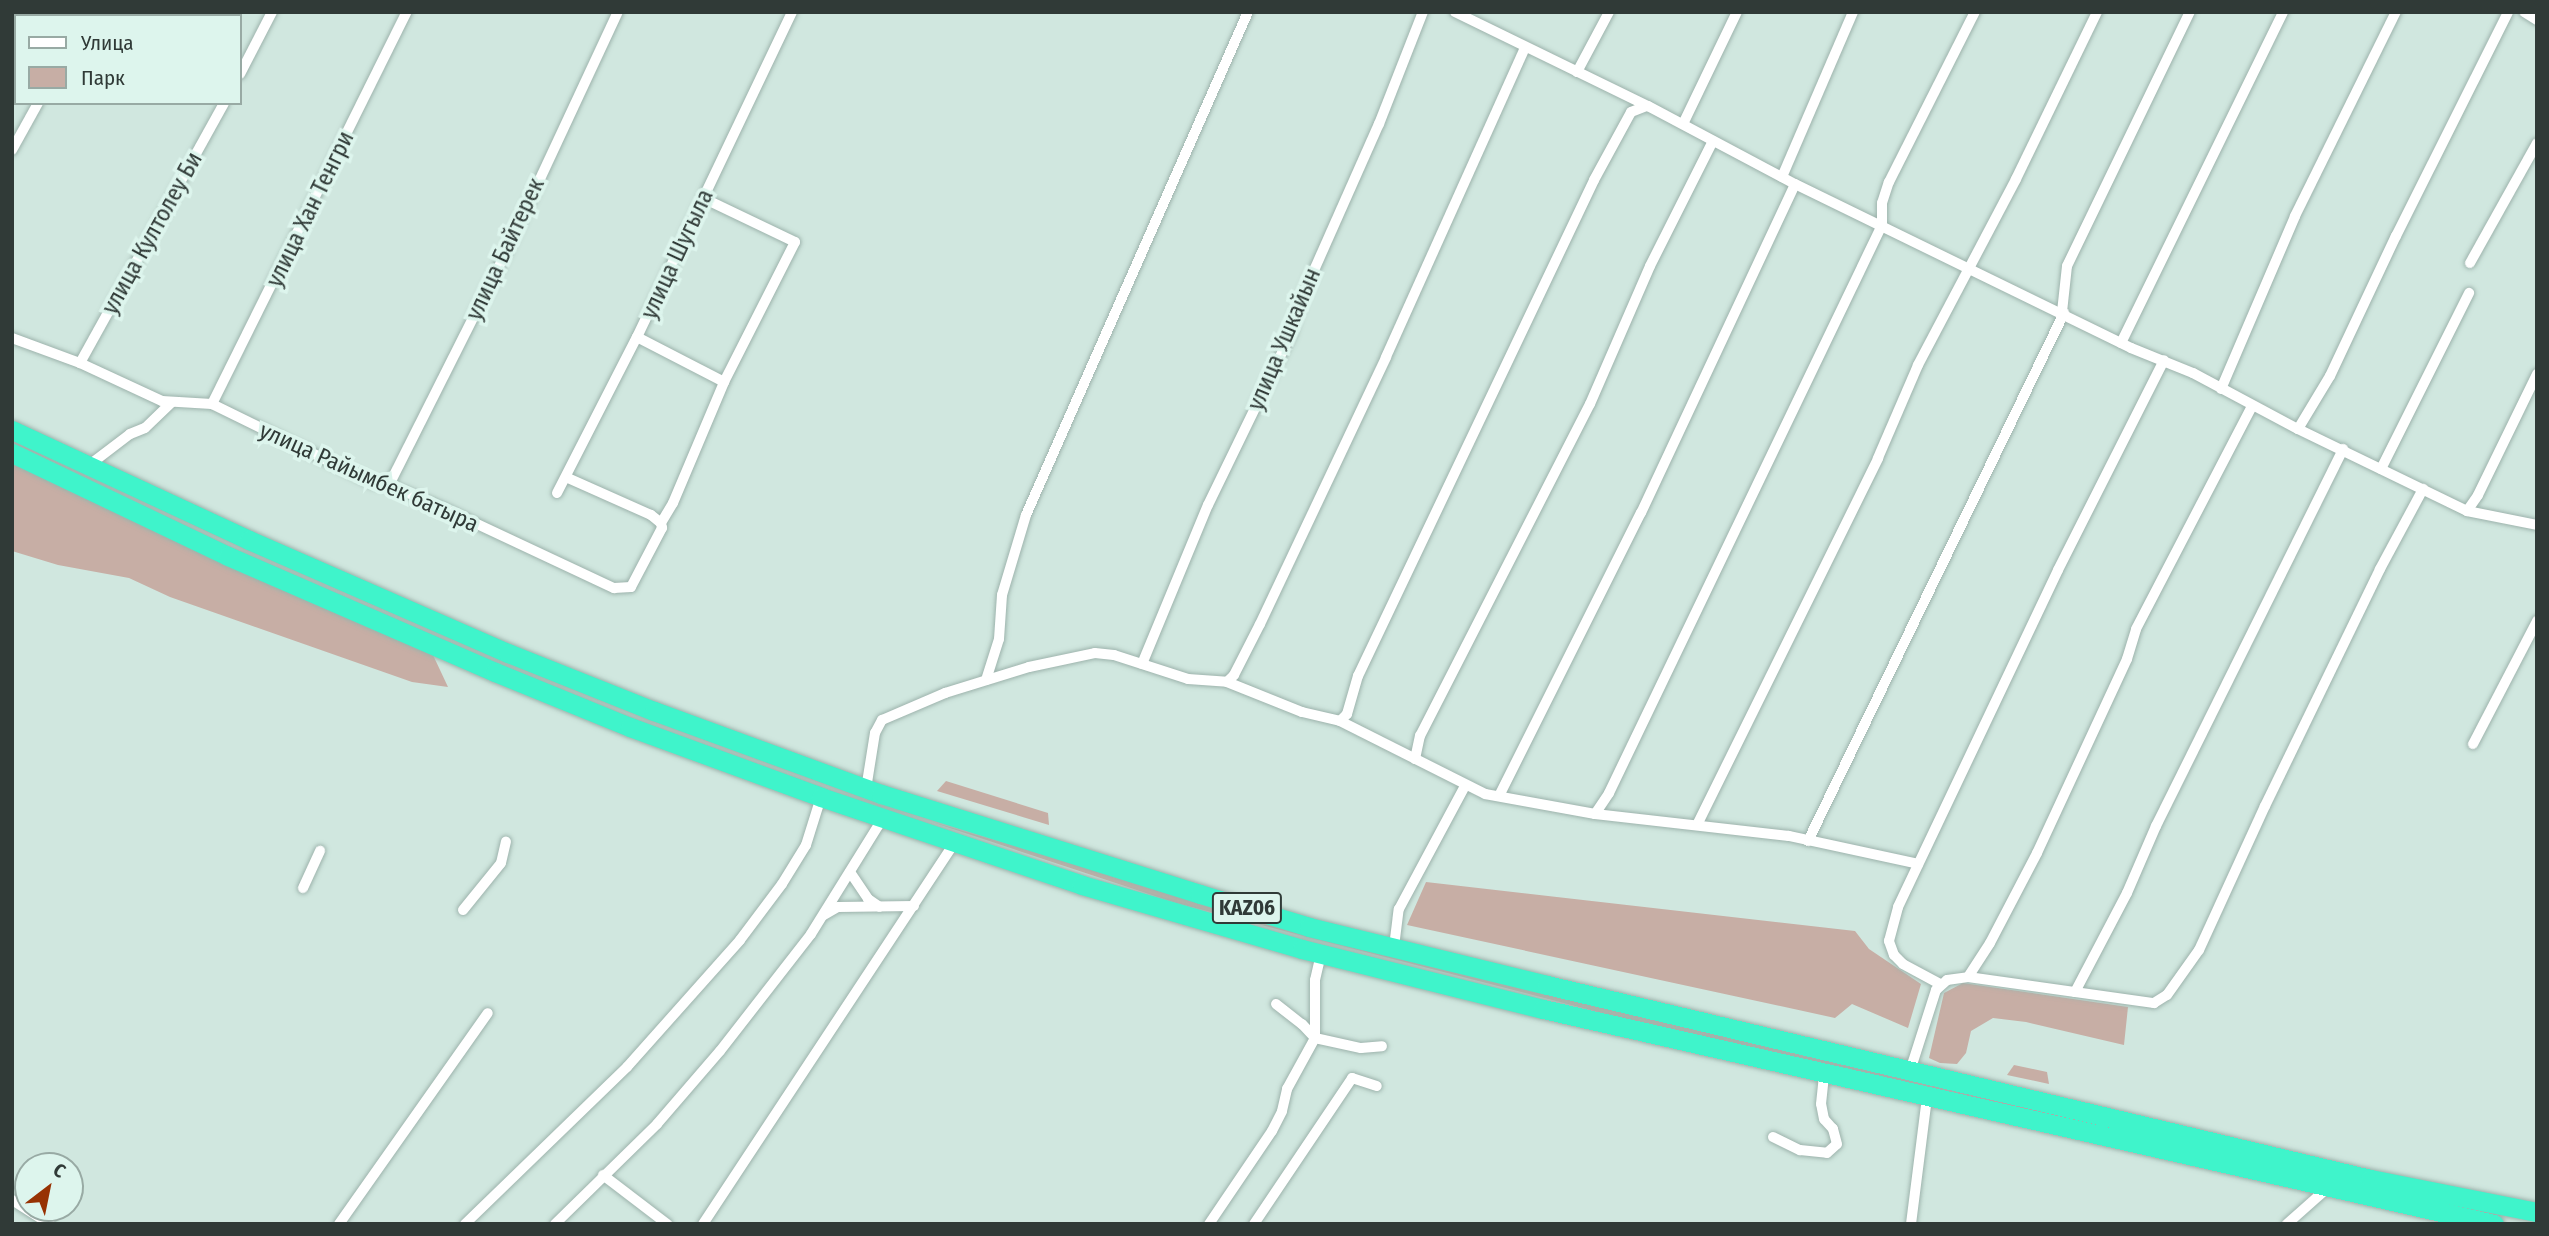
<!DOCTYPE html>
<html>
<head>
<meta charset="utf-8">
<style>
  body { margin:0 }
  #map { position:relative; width:2549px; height:1236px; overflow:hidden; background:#d0e7df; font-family:"Fira Sans Condensed",sans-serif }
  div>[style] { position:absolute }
  .green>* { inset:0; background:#c7aea5 }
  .roads { filter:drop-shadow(0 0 2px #9db3ac) drop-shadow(0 0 2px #9db3ac) }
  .street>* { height:10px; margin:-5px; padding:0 5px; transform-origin:5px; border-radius:5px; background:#fff }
  .highway>* { height:19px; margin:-9.5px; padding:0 9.5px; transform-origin:9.5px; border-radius:9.5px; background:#3ff4cb }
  span { translate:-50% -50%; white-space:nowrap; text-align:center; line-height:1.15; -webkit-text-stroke:7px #ddf5ed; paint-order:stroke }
  .shield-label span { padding:2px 5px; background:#ddf5ed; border:2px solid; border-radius:5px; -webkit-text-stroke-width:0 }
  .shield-label { font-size:21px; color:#303a37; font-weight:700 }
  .street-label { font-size:23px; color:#303a37 }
  .frame { position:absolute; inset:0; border:14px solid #303a37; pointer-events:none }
  .legend { position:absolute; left:14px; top:14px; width:228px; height:91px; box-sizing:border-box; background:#ddf5ed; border:2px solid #98aaa4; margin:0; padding:9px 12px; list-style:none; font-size:21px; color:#303a37 }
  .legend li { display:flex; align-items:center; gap:14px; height:35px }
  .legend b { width:35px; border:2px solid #98aaa4 }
  .north { position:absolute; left:14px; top:1152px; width:70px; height:70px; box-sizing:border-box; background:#ddf5ed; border:2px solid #98aaa4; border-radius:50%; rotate:32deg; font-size:19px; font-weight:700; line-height:28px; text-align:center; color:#303a37 }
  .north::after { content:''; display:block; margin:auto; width:24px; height:32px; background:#973203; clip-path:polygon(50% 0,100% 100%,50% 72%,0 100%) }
</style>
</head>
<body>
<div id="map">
  <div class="green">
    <div style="clip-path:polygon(12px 456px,433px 655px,448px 687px,412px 682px,170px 597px,129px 578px,58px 565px,12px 551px)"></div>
    <div style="clip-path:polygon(946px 781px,1048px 813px,1049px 825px,937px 791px)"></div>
    <div style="clip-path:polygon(932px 822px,1324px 935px,1916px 1078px,1915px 1087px,1610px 1015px,1176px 903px)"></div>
    <div style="clip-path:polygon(1426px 882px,1855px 931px,1869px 949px,1921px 984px,1908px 1028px,1852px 1004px,1835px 1018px,1407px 925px)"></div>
    <div style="clip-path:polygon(1963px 983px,2128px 1007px,2124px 1045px,2026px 1022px,1993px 1018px,1971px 1031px,1966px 1053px,1957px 1064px,1940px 1063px,1929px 1058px,1944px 993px)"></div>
    <div style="clip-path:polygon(2014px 1065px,2047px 1072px,2049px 1084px,2007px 1075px)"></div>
  </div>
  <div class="roads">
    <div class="street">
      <div style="left:1455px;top:12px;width:215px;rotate:26deg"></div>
      <div style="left:1648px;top:106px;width:166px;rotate:28deg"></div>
      <div style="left:1795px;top:184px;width:374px;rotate:26deg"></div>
      <div style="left:2131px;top:348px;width:67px;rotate:22deg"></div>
      <div style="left:2193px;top:373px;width:119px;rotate:28.1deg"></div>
      <div style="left:2298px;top:429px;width:188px;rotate:25.9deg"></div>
      <div style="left:2467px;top:511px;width:71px;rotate:11.3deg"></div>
      <div style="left:2524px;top:12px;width:15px;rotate:32deg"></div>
      <div style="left:86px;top:16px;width:4px;rotate:-63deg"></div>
      <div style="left:1577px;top:72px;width:68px;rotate:-61.9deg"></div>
      <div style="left:240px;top:74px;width:70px;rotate:-62.7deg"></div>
      <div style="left:1683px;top:124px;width:124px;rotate:-64.3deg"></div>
      <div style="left:12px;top:150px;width:54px;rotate:-61deg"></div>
      <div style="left:1782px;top:177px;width:180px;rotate:-66.7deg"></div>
      <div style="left:2470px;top:263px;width:137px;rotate:-60.8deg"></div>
      <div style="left:2062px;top:312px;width:46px;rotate:-83.8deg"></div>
      <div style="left:2067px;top:266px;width:282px;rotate:-64.2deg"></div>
      <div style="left:637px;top:337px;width:98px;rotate:27.3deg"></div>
      <div style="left:12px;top:338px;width:72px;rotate:20.2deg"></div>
      <div style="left:80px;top:363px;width:90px;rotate:24.9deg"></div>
      <div style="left:162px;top:401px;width:50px;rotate:3.4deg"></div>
      <div style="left:212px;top:404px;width:179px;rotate:26.1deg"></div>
      <div style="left:373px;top:483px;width:16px;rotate:7deg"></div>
      <div style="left:389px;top:485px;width:59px;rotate:23.1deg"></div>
      <div style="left:443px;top:508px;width:189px;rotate:25.1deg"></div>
      <div style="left:614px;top:588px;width:17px;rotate:-3deg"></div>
      <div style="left:631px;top:587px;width:67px;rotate:-62.3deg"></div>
      <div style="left:662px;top:528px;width:5px;rotate:-101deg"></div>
      <div style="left:661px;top:523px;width:13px;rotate:-141deg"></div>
      <div style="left:651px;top:515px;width:91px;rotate:-156deg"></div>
      <div style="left:2121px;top:343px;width:369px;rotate:-63.9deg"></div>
      <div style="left:80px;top:363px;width:297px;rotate:-61deg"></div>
      <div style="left:2221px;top:389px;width:188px;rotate:-66.8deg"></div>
      <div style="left:2295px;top:216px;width:228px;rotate:-63.7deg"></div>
      <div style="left:212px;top:404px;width:438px;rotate:-63.6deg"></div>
      <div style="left:2298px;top:429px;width:62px;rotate:-58.9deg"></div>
      <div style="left:2330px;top:376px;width:155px;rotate:-64.8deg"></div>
      <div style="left:2396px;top:236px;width:250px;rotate:-63.4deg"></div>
      <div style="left:88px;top:466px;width:53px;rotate:-37.3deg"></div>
      <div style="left:130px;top:434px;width:16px;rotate:-22deg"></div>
      <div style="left:145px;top:428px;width:37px;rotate:-44deg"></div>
      <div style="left:2381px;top:469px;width:197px;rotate:-63.4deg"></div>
      <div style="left:389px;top:485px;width:258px;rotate:-63.3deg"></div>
      <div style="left:505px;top:254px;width:267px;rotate:-65deg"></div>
      <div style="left:557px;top:493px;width:175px;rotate:-62.9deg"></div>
      <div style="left:637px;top:337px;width:360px;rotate:-64.5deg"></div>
      <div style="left:2467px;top:511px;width:19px;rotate:-55deg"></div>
      <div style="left:2478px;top:495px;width:135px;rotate:-64deg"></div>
      <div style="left:661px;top:523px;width:23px;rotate:-59deg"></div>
      <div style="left:673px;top:503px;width:131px;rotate:-67.1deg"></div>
      <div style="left:724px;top:382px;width:157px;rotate:-63.1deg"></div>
      <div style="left:795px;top:242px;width:102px;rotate:-154.4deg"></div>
      <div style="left:1142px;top:664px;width:172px;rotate:-67.5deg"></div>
      <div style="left:1208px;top:505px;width:190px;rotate:-64.1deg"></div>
      <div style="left:1291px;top:334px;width:33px;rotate:-74deg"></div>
      <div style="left:1300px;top:302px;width:195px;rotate:-66.1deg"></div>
      <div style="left:1379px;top:124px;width:120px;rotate:-68.6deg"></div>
      <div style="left:986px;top:680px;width:43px;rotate:-72.4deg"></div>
      <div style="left:999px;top:639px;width:44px;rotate:-86.1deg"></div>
      <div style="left:1002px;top:595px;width:84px;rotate:-73.3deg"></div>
      <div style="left:1026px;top:515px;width:550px;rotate:-66.19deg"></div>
      <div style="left:1227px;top:682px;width:10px;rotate:-45deg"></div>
      <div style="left:1234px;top:675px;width:57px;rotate:-63deg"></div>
      <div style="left:1260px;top:624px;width:295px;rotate:-64.7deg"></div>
      <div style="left:1386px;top:357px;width:339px;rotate:-65.8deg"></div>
      <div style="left:1340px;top:721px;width:10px;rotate:-45deg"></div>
      <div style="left:1347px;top:714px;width:40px;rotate:-74deg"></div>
      <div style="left:1358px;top:676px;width:549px;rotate:-64.55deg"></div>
      <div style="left:1594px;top:180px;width:77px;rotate:-61.4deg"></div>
      <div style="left:1631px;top:112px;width:17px;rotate:-21deg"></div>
      <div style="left:2473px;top:744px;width:139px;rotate:-62.5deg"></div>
      <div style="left:1415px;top:759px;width:24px;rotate:-78deg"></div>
      <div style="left:1420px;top:736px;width:373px;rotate:-62.9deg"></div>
      <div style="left:1590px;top:404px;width:150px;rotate:-66.5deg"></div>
      <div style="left:1650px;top:266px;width:140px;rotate:-63.3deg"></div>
      <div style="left:866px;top:789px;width:57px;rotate:-80.9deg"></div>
      <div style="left:875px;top:733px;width:15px;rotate:-62deg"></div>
      <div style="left:882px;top:720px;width:69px;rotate:-23.2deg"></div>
      <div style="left:945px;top:693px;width:88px;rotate:-17.2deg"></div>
      <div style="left:1029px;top:667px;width:67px;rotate:-12deg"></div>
      <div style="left:1095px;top:653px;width:19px;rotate:6deg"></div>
      <div style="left:1114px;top:655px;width:78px;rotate:18deg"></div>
      <div style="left:1188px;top:679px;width:39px;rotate:4deg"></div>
      <div style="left:1227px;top:682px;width:81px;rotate:21.8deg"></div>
      <div style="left:1302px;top:712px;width:39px;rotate:13deg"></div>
      <div style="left:1340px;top:721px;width:162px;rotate:26.7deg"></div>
      <div style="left:1485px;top:794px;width:112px;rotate:10.3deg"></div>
      <div style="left:1595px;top:814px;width:195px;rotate:6.5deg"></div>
      <div style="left:1789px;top:836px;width:132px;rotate:12.2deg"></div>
      <div style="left:1499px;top:796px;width:317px;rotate:-63.4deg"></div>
      <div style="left:1641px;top:513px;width:363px;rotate:-64.9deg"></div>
      <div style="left:1595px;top:814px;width:25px;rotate:-56deg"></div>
      <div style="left:1609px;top:793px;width:630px;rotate:-64.33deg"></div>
      <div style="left:1882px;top:225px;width:22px;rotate:-90deg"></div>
      <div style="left:1882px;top:203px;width:22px;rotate:-72deg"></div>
      <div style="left:1889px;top:182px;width:191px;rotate:-63.2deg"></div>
      <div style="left:1697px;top:825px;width:409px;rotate:-63.7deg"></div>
      <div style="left:1878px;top:458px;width:101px;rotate:-66.7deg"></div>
      <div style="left:1918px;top:365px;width:210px;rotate:-62.2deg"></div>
      <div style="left:2016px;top:179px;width:186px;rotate:-64.1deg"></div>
      <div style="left:1808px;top:841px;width:587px;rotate:-64.13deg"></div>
      <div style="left:850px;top:872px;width:32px;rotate:56deg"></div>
      <div style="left:868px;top:899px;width:14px;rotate:34deg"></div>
      <div style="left:303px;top:888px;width:41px;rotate:-65.3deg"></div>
      <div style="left:463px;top:910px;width:60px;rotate:-51deg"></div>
      <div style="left:501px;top:863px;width:22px;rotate:-77deg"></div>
      <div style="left:824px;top:915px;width:16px;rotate:-30deg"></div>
      <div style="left:838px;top:907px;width:76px;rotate:-0.8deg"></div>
      <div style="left:1394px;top:947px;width:38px;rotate:-83deg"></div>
      <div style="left:1399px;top:909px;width:140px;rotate:-61.8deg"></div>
      <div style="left:1968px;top:977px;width:40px;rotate:-57.1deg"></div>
      <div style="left:1990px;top:943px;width:102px;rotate:-62.4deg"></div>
      <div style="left:2037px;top:853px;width:214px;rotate:-65.1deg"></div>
      <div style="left:2127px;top:659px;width:31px;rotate:-73deg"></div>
      <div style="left:2136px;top:629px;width:251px;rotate:-62.5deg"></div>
      <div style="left:1940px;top:984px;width:42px;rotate:-151.6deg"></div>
      <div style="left:1903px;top:964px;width:13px;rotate:-135deg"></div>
      <div style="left:1894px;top:955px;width:15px;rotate:-110deg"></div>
      <div style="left:1889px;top:941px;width:35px;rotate:-75deg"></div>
      <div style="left:1898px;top:907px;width:373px;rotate:-64.6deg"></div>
      <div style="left:2058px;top:570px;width:235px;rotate:-63.2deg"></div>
      <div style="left:2075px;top:992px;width:112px;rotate:-62.3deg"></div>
      <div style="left:2127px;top:893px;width:73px;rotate:-66.6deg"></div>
      <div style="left:2156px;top:826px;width:421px;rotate:-63.6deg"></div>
      <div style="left:1276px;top:1004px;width:33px;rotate:38deg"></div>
      <div style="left:1302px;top:1024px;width:19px;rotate:47deg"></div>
      <div style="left:1315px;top:1038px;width:47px;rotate:12.3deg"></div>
      <div style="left:1361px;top:1048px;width:21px;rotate:-5deg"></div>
      <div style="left:1910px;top:1071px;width:85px;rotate:-72.2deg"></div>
      <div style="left:1936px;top:990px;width:15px;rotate:-42deg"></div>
      <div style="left:1947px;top:980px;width:21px;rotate:-8deg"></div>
      <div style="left:1968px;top:977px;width:188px;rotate:8deg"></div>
      <div style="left:2154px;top:1003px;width:15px;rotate:-32deg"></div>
      <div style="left:2167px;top:995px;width:55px;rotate:-54.6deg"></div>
      <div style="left:2199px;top:950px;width:158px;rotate:-65.4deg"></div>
      <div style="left:2265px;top:806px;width:263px;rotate:-64.1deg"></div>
      <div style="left:2380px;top:569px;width:91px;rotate:-61.7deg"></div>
      <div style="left:1773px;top:1137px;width:30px;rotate:26deg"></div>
      <div style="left:1800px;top:1150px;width:27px;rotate:6deg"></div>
      <div style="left:1827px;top:1153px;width:13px;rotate:-42deg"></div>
      <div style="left:1837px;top:1144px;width:16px;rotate:-105deg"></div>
      <div style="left:1833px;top:1129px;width:13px;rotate:-132deg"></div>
      <div style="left:1824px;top:1119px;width:15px;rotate:-101deg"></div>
      <div style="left:1821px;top:1104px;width:31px;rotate:-84deg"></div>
      <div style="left:603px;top:1175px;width:81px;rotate:37.4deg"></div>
      <div style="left:12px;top:1200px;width:45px;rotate:32.3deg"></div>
      <div style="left:339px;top:1224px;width:258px;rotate:-54.8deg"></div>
      <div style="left:465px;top:1224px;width:226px;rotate:-44.1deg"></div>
      <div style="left:627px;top:1067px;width:170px;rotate:-48.3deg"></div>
      <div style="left:740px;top:940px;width:70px;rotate:-53.1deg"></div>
      <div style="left:782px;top:884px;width:46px;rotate:-58.4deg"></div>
      <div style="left:806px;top:845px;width:50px;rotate:-72.6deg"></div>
      <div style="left:555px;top:1224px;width:143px;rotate:-44.4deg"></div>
      <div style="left:657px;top:1124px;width:96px;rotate:-49.2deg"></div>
      <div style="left:720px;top:1051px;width:148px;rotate:-52.1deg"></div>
      <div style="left:811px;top:934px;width:137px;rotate:-58.2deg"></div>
      <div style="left:703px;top:1224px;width:458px;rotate:-56.6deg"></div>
      <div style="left:1209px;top:1224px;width:112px;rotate:-55.9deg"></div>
      <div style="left:1272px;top:1131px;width:22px;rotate:-63deg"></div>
      <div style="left:1282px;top:1111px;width:23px;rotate:-77deg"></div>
      <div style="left:1287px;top:1089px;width:58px;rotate:-61.2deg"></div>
      <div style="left:1315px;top:1038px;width:58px;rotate:-90deg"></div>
      <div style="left:1315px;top:980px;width:27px;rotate:-77deg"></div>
      <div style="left:1254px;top:1224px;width:176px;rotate:-56.1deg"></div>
      <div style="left:1352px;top:1078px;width:26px;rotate:18deg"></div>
      <div style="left:1911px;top:1224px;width:128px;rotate:-82.8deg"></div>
      <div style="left:2287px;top:1224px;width:59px;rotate:-41.6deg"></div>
    </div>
    <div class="highway">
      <div style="left:12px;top:430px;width:261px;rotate:24.9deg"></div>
      <div style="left:249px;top:540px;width:283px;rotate:23.6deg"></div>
      <div style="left:508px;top:653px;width:157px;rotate:21.7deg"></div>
      <div style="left:654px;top:711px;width:242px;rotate:20.1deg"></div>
      <div style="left:881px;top:794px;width:334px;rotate:17.4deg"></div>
      <div style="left:1200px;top:894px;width:114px;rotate:16.8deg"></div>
      <div style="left:1309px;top:927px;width:245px;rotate:13.7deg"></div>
      <div style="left:1547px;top:985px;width:846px;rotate:13.26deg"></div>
      <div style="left:2370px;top:1179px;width:170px;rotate:11.2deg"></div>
      <div style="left:12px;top:453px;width:239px;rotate:25.5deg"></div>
      <div style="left:228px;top:556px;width:291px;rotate:23.5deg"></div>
      <div style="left:495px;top:672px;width:146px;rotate:22.2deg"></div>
      <div style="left:630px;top:727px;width:203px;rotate:20.1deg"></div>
      <div style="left:821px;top:797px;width:275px;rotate:18.6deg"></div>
      <div style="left:1082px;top:885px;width:229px;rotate:16.2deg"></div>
      <div style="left:1302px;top:949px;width:248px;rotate:14deg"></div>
      <div style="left:1543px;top:1009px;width:975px;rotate:12.74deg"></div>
    </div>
  </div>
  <div class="shield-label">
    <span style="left:1247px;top:908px">KАZ06</span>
  </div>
  <div class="street-label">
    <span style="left:310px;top:209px;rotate:-64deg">улица Хан Тенгри</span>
    <span style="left:152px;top:233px;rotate:-61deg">улица Култолеу Би</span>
    <span style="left:505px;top:249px;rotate:-65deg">улица Байтерек</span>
    <span style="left:677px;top:254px;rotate:-65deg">улица Шугыла</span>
    <span style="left:1284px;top:339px;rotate:-67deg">улица Ушкайын</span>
    <span style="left:369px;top:477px;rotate:24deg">улица Райымбек батыра</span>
  </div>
  <div class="frame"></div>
  <ul class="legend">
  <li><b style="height:9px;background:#fff"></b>Улица</li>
  <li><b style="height:19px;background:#c7aea5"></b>Парк</li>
  </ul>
  <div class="north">С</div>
</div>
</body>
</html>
